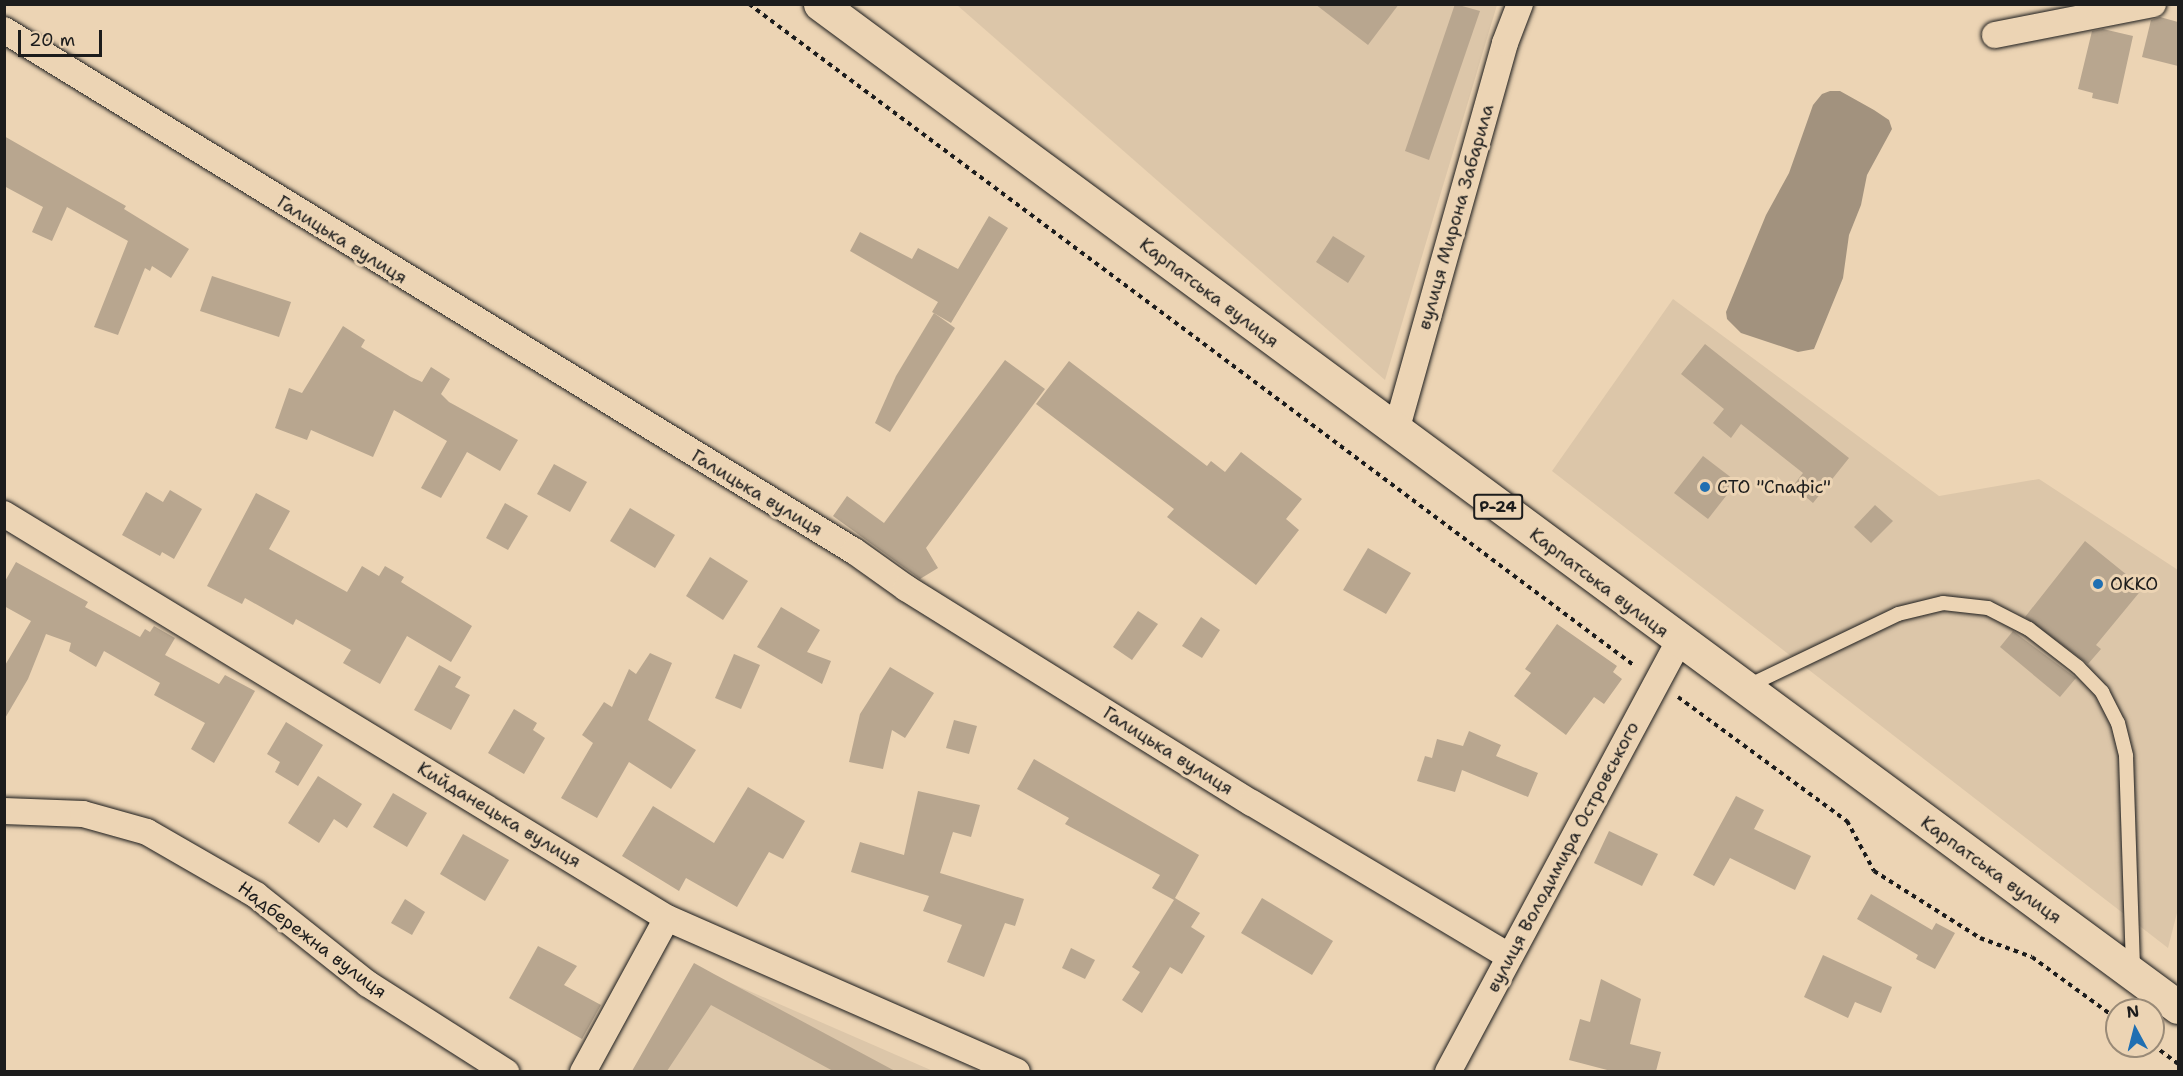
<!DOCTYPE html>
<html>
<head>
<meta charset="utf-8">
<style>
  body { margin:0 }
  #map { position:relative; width:2183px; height:1076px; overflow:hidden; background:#ecd4b4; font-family:"Shantell Sans",sans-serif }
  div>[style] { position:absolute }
  .built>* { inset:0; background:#dcc6a9 }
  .water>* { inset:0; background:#a2927e }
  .building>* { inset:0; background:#b8a68f }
  .path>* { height:4px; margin-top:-2px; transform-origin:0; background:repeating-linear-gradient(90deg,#1c1c1c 0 4.5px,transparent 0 9px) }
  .roads { filter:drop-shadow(0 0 2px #1c1c1c) drop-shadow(0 0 2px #1c1c1c) }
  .lane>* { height:14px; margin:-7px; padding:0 7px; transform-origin:7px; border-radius:7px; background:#ecd4b4 }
  .street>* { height:26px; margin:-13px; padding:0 13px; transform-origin:13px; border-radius:13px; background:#ecd4b4 }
  .primary>* { height:33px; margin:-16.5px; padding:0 16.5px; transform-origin:16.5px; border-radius:16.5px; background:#ecd4b4 }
  .dots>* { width:16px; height:16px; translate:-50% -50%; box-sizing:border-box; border:3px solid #ecd4b4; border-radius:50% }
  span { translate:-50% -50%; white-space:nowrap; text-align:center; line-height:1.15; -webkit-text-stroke:6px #ecd4b4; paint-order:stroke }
  .shield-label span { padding:2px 4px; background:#ecd4b4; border:2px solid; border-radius:4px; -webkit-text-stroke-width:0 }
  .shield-label { font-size:16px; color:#1c1c1c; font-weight:700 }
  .street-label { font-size:18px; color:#1c1c1c }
  .poi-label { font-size:18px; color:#1c1c1c }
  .left { translate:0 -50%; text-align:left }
  .frame { position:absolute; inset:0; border:6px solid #1c1c1c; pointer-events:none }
  .north { position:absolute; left:2105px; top:998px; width:60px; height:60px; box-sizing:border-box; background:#ecd4b4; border:2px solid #998a77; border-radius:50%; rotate:353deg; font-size:16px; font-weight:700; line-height:24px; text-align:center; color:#1c1c1c }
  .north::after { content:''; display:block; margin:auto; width:21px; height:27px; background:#1f6fb2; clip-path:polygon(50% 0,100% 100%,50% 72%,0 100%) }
  .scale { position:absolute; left:18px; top:30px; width:84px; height:27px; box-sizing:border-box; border:3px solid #1c1c1c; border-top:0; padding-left:8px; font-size:18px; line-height:21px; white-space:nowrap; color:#1c1c1c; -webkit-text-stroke:4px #ecd4b4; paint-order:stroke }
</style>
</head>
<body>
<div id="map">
  <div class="built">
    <div style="clip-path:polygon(957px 5px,1497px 5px,1385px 380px)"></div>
    <div style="clip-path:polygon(1673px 299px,1939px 496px,2039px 479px,2178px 570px,2178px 909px,2168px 948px,1552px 471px)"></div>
    <div style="clip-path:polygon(708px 973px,933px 1071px,641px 1072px)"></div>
  </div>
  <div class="water">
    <div style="clip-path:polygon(1830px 91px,1840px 91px,1874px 110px,1889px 120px,1892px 129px,1867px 175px,1861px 205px,1849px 235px,1843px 278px,1814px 349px,1798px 352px,1741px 333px,1727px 319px,1726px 312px,1766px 215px,1789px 173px,1813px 105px,1822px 94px)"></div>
  </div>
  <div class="building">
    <div style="clip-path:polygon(1315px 4px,1399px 4px,1368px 45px)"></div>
    <div style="clip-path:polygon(1455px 4px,1480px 11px,1429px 160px,1405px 151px)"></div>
    <div style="clip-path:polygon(2160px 17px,2178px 22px,2178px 66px,2142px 57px,2151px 20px)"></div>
    <div style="clip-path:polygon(2103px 29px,2133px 36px,2118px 104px,2092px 98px,2093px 93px,2078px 89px,2092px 31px)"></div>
    <div style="clip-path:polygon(4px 136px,126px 206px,124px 209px,189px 249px,171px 278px,152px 266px,150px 271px,145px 268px,118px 335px,94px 327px,128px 241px,67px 207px,52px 241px,32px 232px,43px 207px,4px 186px)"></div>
    <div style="clip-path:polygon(989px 216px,1008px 228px,951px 323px,932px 312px,938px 302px,850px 251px,860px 232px,912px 259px,918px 248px,958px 269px)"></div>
    <div style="clip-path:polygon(1333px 236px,1365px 256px,1348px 283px,1316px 262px)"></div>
    <div style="clip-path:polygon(212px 276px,291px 302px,279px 337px,200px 311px)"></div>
    <div style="clip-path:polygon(934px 313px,955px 328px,890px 432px,875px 423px,896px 376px)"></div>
    <div style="clip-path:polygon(343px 326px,365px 340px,361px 347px,411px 377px,422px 382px,431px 367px,450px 379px,441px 394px,449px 402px,518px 440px,500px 471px,467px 452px,441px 498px,421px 488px,447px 441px,394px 410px,373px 457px,311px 430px,307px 440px,275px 428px,289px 388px,302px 393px)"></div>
    <div style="clip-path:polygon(1705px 344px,1849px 458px,1813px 503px,1793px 486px,1803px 473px,1741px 424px,1731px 438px,1713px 423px,1724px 409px,1681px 374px)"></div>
    <div style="clip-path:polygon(1005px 360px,1045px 389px,926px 548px,938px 568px,920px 579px,833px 516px,847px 496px,884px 523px)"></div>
    <div style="clip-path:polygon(1069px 361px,1207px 466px,1211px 461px,1225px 472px,1241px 452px,1302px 499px,1286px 519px,1299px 530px,1256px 585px,1167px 517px,1174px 509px,1036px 404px)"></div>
    <div style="clip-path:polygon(1703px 456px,1737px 482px,1708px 519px,1674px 493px)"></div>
    <div style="clip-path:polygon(554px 464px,587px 482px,570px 512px,537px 494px)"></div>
    <div style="clip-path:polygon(170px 490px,202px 509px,174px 559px,162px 552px,160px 556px,122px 535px,146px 492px,163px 502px)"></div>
    <div style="clip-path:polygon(256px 493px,290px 511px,269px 549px,347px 592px,362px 566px,379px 576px,385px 566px,404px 577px,401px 582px,472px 626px,451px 662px,407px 636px,380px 684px,343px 663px,351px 650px,296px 619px,293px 625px,245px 598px,242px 604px,207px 586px)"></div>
    <div style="clip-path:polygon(505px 503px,528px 516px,508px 550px,486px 538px)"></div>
    <div style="clip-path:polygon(1875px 505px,1893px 521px,1871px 543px,1854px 527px)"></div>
    <div style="clip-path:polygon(630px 508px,675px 535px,655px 568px,610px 541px)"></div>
    <div style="clip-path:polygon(2085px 541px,2143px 588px,2096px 645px,2101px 649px,2088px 664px,2025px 617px)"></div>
    <div style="clip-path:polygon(1368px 548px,1411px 573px,1386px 614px,1343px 590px)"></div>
    <div style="clip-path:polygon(710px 557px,748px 581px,723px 620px,686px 596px)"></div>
    <div style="clip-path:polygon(16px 562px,88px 602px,85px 607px,140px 637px,145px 629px,150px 632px,154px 626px,175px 638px,165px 655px,219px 684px,225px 675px,255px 691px,214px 763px,191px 749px,205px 723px,154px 695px,160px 683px,104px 651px,96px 667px,69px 651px,71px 643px,46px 634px,28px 679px,4px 720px,4px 667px,31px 621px,4px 606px,4px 583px)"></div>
    <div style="clip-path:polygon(781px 607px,820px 630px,807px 652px,831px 661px,822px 684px,757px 647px)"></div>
    <div style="clip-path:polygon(1138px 611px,1158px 624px,1132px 660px,1113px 647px)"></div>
    <div style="clip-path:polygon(1201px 617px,1220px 630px,1202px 658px,1182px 646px)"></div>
    <div style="clip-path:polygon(1557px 624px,1617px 666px,1613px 672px,1622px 679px,1604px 704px,1594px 697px,1566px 735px,1514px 696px,1531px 673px,1525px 669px)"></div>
    <div style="clip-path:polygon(2013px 631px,2076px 678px,2060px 697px,2000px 647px)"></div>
    <div style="clip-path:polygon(650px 653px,672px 663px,648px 720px,696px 750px,671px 789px,629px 762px,597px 818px,561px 798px,593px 743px,582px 735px,604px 702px,612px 707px,629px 669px,636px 674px)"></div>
    <div style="clip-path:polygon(734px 654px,760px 665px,741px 709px,715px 698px)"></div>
    <div style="clip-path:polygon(439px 665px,461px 677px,455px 687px,470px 695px,451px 730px,414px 710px)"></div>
    <div style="clip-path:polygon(890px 667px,934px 693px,905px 738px,892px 730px,883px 769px,849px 762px,860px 714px)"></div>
    <div style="clip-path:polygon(514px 709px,537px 723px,533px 730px,545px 738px,524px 774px,488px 753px)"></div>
    <div style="clip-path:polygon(954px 720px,977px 726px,969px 754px,946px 748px)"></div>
    <div style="clip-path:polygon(286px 722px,323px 745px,298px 786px,275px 772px,280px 762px,267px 754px)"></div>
    <div style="clip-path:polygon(1469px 731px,1501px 745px,1496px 756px,1538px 773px,1528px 797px,1462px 770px,1455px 792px,1417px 781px,1425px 756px,1432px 758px,1437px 739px,1463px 746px)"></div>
    <div style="clip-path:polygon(1034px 759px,1199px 855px,1175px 898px,1200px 913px,1191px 927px,1205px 936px,1182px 974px,1170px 967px,1142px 1013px,1122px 1000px,1140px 972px,1132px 967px,1174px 900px,1152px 888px,1160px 875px,1065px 824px,1069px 818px,1017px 789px)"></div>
    <div style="clip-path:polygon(318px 776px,362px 804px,347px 828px,334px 819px,319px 843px,288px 823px)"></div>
    <div style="clip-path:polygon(748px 787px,805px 821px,783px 859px,769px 852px,737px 907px,686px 878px,679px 891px,622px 856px,653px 806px,714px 843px)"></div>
    <div style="clip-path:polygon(918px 791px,980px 805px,971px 837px,953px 832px,940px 873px,1024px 899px,1015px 926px,1005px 923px,984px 977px,947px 962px,962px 925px,923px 911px,929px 896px,851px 872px,860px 842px,904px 855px)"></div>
    <div style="clip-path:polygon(393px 793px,427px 813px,407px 847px,373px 827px)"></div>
    <div style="clip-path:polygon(1736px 796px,1764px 810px,1754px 829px,1811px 856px,1795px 890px,1730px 858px,1714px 886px,1693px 875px)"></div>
    <div style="clip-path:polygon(1609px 831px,1658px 854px,1642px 886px,1594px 863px)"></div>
    <div style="clip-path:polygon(463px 834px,509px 860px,485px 901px,440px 874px)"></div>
    <div style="clip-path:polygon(1871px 894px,1932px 930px,1936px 923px,1955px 933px,1935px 969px,1916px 959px,1918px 955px,1857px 919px)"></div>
    <div style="clip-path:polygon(1262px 898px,1333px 941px,1312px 975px,1241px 933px)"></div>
    <div style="clip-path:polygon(405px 899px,425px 912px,412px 935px,391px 923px)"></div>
    <div style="clip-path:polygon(538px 946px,577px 966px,564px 985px,601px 1005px,582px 1039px,509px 998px)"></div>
    <div style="clip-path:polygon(1071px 948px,1095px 960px,1085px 979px,1062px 968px)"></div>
    <div style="clip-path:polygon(1823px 955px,1892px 987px,1881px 1013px,1855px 1002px,1848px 1018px,1804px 997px)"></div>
    <div style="clip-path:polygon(694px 963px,714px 974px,895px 1071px,833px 1071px,711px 1005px,667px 1071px,632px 1071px)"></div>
    <div style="clip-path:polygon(1601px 979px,1641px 999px,1630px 1044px,1661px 1052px,1656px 1071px,1611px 1071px,1569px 1060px,1580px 1019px,1590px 1022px)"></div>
  </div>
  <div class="path">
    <div style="left:749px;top:4px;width:1106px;rotate:36.77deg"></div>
    <div style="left:1678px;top:697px;width:210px;rotate:36.3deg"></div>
    <div style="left:1847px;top:821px;width:57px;rotate:61.6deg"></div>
    <div style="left:1874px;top:871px;width:125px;rotate:32.3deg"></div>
    <div style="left:1980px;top:938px;width:55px;rotate:20.1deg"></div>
    <div style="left:2032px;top:957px;width:105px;rotate:36.1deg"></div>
    <div style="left:2153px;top:1045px;width:31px;rotate:37deg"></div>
  </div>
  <div class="roads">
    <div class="lane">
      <div style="left:1748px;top:686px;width:166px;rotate:-25.6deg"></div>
      <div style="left:1898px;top:614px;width:46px;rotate:-13.7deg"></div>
      <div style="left:1943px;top:603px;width:45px;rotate:6.3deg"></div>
      <div style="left:1988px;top:608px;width:46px;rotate:27.1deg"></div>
      <div style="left:2029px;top:629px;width:62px;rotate:37.8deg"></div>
      <div style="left:2078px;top:667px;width:35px;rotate:46deg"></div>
      <div style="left:2102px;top:692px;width:35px;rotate:63deg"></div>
      <div style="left:2118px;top:723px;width:34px;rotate:76deg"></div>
      <div style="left:2126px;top:756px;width:216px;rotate:88.1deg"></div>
    </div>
    <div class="street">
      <div style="left:4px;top:30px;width:997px;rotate:31.51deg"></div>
      <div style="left:854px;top:551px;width:64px;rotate:35.4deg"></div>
      <div style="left:906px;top:588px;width:407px;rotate:31.9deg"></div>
      <div style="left:1252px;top:803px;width:299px;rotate:30.8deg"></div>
      <div style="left:1995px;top:35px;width:161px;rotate:-11.1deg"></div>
      <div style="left:1396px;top:431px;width:403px;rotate:-74.3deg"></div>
      <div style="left:1505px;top:43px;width:42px;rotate:-69deg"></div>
      <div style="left:4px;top:514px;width:776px;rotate:31.36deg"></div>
      <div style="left:667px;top:918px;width:382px;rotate:23.7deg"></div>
      <div style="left:4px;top:811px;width:79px;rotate:2.2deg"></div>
      <div style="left:83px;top:814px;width:66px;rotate:15.7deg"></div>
      <div style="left:147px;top:832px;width:126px;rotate:30deg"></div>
      <div style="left:256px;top:895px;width:143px;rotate:38.5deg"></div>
      <div style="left:368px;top:984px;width:164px;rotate:32.5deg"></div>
      <div style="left:583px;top:1072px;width:175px;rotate:-61.4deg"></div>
      <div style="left:1448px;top:1072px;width:488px;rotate:-61.8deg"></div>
    </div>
    <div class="primary">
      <div style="left:820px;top:4px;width:1688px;rotate:36.45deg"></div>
    </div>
  </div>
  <div class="dots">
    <div style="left:1705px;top:487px;background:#1f6fb2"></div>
    <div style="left:2098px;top:584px;background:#1f6fb2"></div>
  </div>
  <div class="shield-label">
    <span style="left:1498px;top:507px">Р-24</span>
  </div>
  <div class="street-label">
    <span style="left:1456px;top:217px;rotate:-74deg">вулиця Мирона Забарила</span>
    <span style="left:342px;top:240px;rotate:32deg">Галицька вулиця</span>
    <span style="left:1209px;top:293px;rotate:37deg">Карпатська вулиця</span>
    <span style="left:757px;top:493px;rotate:31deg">Галицька вулиця</span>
    <span style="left:1599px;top:583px;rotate:37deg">Карпатська вулиця</span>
    <span style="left:1168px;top:751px;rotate:32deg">Галицька вулиця</span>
    <span style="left:499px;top:815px;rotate:31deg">Кийданецька вулиця</span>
    <span style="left:1563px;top:857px;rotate:-62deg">вулиця Володимира Островського</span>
    <span style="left:1991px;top:870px;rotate:36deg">Карпатська вулиця</span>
    <span style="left:312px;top:940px;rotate:37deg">Надбережна вулиця</span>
  </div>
  <div class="poi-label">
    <span class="left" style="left:1717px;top:487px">СТО "Спафіс"</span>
    <span class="left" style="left:2110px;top:584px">ОККО</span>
  </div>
  <div class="frame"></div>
  <div class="north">N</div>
  <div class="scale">20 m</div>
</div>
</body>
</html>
